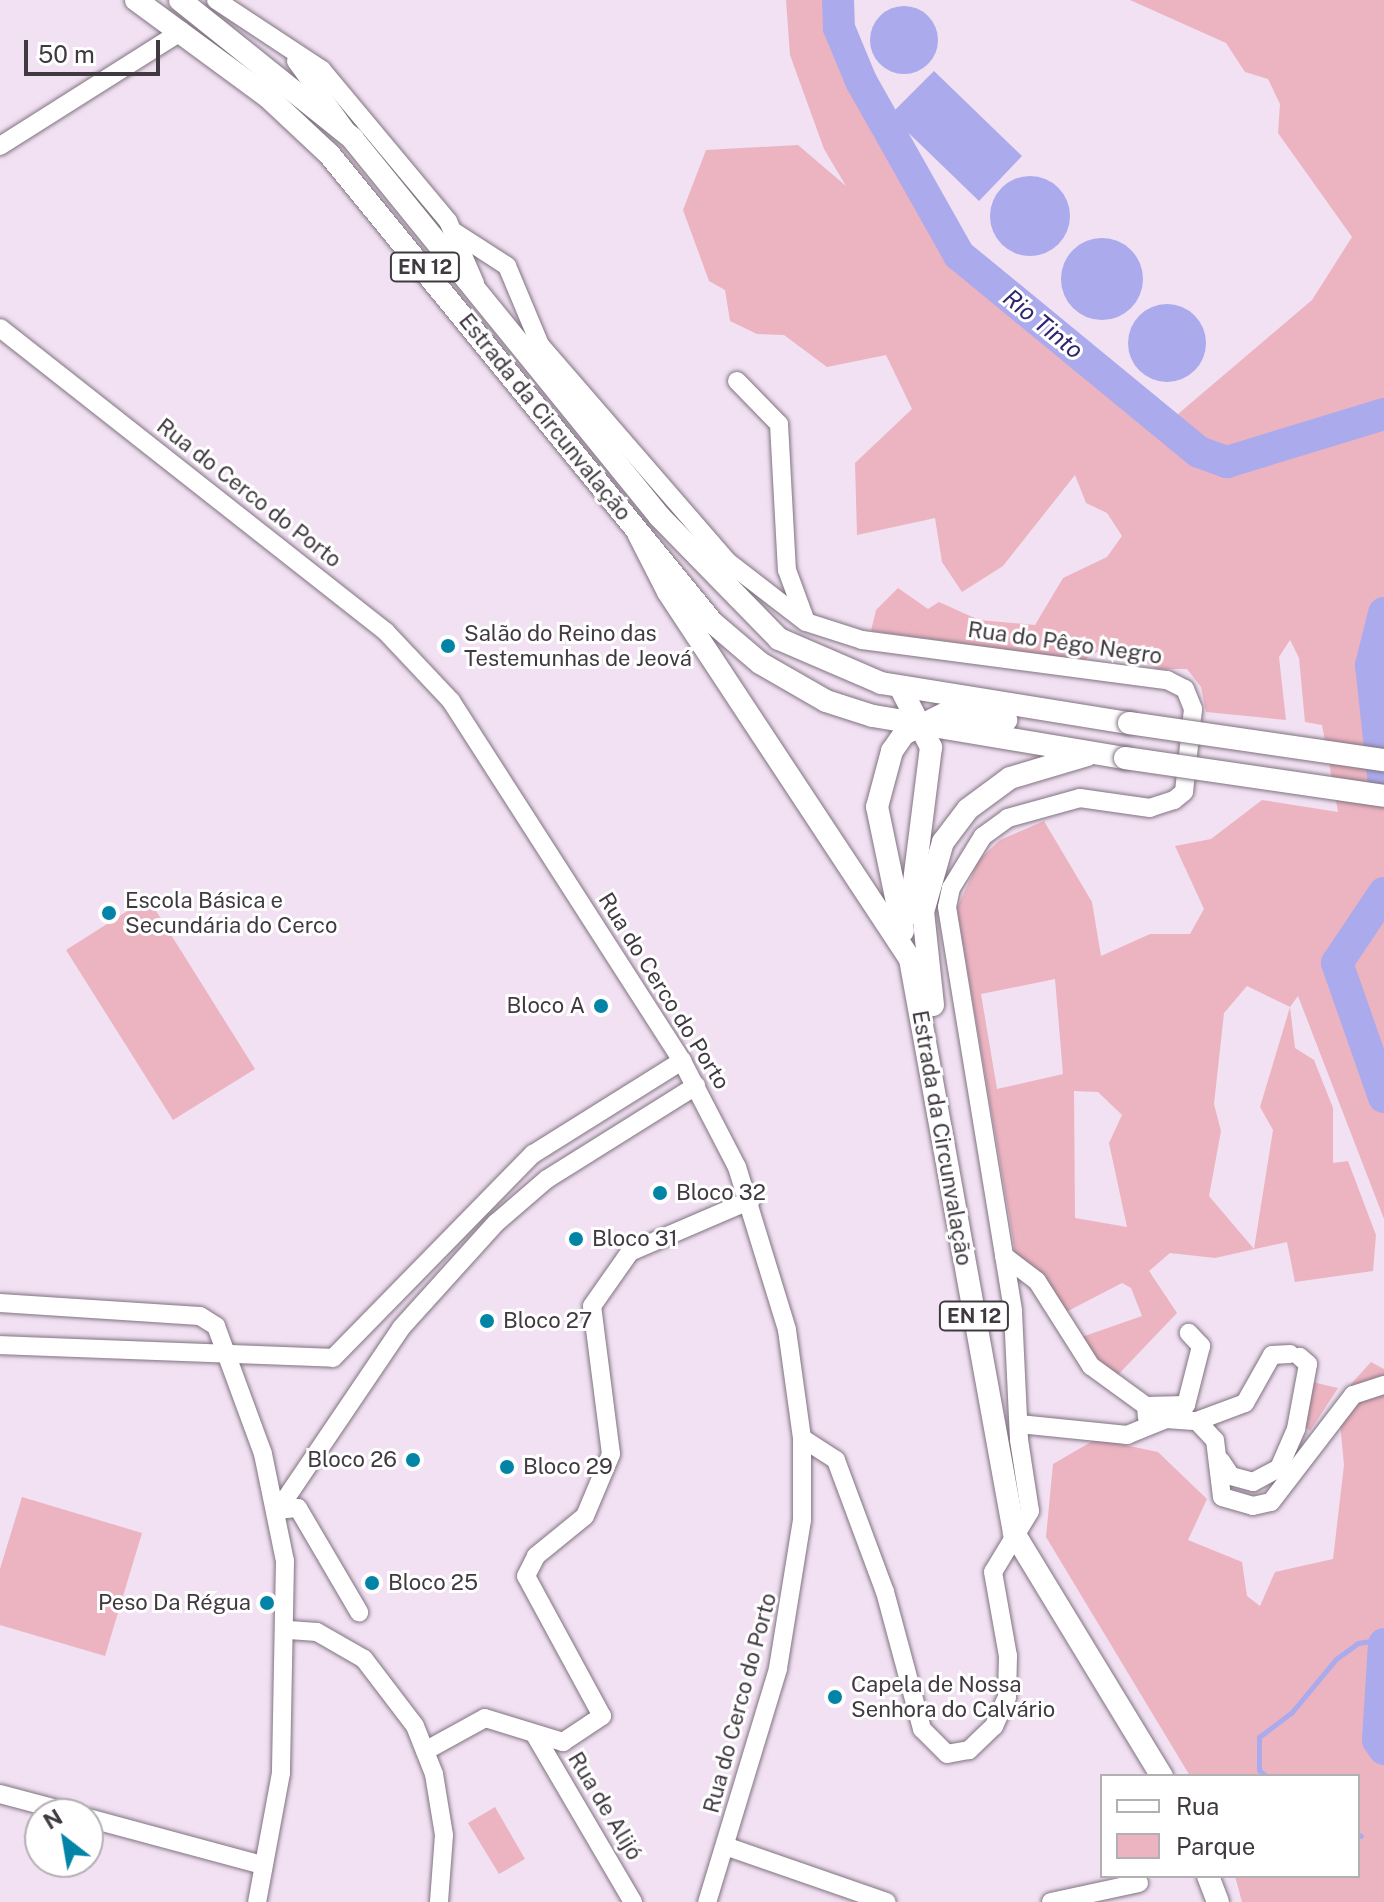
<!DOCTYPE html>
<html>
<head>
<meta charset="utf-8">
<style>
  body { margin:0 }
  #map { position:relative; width:1384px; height:1902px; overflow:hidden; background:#f1e1f2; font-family:"Public Sans",sans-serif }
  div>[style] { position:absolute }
  .green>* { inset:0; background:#ecb4c1 }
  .water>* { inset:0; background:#abaaec }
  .round { border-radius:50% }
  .stream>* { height:5px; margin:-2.5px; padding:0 2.5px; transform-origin:2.5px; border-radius:2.5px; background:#abaaec }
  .river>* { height:32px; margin:-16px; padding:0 16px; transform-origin:16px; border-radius:16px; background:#abaaec }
  .roads { filter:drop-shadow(0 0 2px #807381) drop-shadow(0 0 2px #807381) }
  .minor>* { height:18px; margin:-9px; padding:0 9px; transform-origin:9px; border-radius:9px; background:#fff }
  .major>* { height:22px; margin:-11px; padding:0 11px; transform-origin:11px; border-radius:11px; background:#fff }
  .bridges { filter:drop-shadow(0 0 2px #807381) drop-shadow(0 0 2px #807381) }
  .major-bridge>* { height:22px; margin:-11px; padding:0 11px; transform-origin:11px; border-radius:11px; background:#fff }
  .dots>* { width:22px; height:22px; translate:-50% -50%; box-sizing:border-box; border:4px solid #fff; border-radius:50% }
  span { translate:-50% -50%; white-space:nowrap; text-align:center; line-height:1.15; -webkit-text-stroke:6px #fff; paint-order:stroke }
  .shield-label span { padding:2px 6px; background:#fff; border:2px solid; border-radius:6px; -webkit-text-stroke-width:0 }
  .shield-label { font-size:20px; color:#403a40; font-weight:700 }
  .street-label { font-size:22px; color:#403a40 }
  .poi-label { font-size:22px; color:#403a40 }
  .left { translate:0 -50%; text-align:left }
  .right { translate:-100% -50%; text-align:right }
  .water-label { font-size:24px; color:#312571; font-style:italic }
  .legend { position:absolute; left:1100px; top:1774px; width:260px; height:104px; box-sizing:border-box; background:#fff; border:2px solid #b3b0b3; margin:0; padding:10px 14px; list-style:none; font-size:24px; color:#403a40 }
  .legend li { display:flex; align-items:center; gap:16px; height:40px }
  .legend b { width:40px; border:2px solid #b3b0b3 }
  .north { position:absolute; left:24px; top:1798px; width:80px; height:80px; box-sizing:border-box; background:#fff; border:2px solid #b3b0b3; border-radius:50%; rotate:329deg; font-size:22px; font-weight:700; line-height:32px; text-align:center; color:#403a40 }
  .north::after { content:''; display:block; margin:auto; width:28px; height:36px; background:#0284a7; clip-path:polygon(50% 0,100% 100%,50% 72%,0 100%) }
  .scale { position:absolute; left:24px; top:40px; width:136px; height:36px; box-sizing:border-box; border:4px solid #403a40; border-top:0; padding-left:10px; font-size:24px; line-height:28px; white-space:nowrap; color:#403a40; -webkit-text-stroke:6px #fff; paint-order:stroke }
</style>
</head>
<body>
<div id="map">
  <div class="green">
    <div style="clip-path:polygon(evenodd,786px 0,849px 0,846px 18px,891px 122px,971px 255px,1171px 420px,1312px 300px,1352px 237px,1278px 133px,1280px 104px,1268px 79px,1245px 72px,1226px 43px,1130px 0,1384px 0,1384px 1219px,1298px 996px,1290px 1007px,1295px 1048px,1314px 1060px,1333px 1108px,1333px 1163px,1348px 1161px,1376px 1235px,1373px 1271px,1295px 1282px,1287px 1242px,1215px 1258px,1170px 1253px,1149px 1271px,1177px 1313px,1114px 1379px,1076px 1339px,1142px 1316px,1131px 1288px,1122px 1283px,1066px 1312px,1016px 1257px,957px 908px,979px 860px,1000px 840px,1044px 821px,1092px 902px,1101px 956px,1150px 934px,1190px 934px,1204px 909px,1175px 846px,1211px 839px,1262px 800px,1338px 812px,1322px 725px,1305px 722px,1299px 658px,1290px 640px,1279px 657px,1286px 720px,1206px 712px,1201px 687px,1187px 669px,1157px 669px,1139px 658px,1097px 652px,1084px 660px,871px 631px,876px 610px,898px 588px,928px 609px,939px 602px,979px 620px,1035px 625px,1063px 578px,1107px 557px,1122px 536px,1107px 513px,1086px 503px,1075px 475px,1003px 566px,962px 592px,942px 562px,935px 518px,857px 535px,855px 463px,912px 409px,886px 355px,827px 367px,784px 335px,757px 334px,730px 321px,725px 290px,709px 281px,683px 210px,706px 150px,798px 145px,846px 186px,824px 149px,790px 55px,786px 0,1055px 979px,1063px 1074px,997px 1089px,981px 994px,1055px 979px,786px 0,1247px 986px,1290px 1007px,1260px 1107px,1273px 1130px,1254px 1249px,1209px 1196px,1221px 1131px,1214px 1104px,1224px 1013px,1247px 986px,786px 0,1074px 1091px,1098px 1092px,1122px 1115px,1109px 1143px,1127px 1227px,1075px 1218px,1074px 1091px)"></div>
    <div style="clip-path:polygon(148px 898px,255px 1069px,173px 1120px,66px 950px)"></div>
    <div style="clip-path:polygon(1371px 1362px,1384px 1369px,1384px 1902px,1242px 1902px,1235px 1876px,1358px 1876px,1358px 1776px,1190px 1776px,1046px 1537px,1053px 1464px,1096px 1439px,1158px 1452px,1207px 1499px,1188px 1540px,1242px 1562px,1247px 1596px,1260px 1606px,1275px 1572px,1333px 1559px,1344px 1465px,1340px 1423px,1354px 1408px,1351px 1384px)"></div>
    <div style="clip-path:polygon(1308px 1381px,1338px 1388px,1310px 1431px,1302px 1424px)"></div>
    <div style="clip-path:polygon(22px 1497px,142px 1533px,105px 1656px,0 1625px,0 1569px)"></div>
    <div style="clip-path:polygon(495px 1807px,525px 1859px,499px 1874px,468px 1823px)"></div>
  </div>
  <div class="water">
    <div class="round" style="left:870px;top:6px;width:68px;height:68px"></div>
    <div style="clip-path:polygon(934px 71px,1022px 156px,979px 201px,890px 115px)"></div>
    <div class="round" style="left:990px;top:176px;width:80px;height:80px"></div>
    <div class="round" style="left:1061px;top:238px;width:82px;height:82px"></div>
    <div class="round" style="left:1128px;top:304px;width:78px;height:78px"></div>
  </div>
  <div class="stream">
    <div style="left:1266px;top:1776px;width:9px;rotate:-139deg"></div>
    <div style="left:1259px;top:1770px;width:33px;rotate:-90deg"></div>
    <div style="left:1259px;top:1737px;width:41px;rotate:-37.1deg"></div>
    <div style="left:1292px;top:1712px;width:69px;rotate:-50.3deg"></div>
    <div style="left:1336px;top:1659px;width:27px;rotate:-36deg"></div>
    <div style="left:1358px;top:1643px;width:26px;rotate:-9deg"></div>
    <div style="left:1358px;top:1835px;width:3px;rotate:18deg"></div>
  </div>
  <div class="river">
    <div style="left:838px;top:0;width:28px;rotate:88deg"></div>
    <div style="left:839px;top:28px;width:57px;rotate:67.5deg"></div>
    <div style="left:861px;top:81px;width:200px;rotate:60.6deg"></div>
    <div style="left:959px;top:255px;width:310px;rotate:39.4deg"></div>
    <div style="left:1199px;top:452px;width:30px;rotate:20deg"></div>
    <div style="left:1227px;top:462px;width:164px;rotate:-17deg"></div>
    <div style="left:1384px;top:613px;width:54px;rotate:104deg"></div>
    <div style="left:1371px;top:665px;width:120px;rotate:83.8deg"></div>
    <div style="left:1384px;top:893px;width:84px;rotate:123.9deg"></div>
    <div style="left:1337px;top:963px;width:142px;rotate:70.7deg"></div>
    <div style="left:1384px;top:1644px;width:96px;rotate:93.6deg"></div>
    <div style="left:1378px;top:1740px;width:11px;rotate:56deg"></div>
  </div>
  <div class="roads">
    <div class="minor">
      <div style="left:216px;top:0;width:127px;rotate:33.4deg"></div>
      <div style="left:322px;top:70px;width:197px;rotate:50.2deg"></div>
      <div style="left:448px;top:221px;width:68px;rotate:66.5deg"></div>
      <div style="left:296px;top:61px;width:94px;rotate:54.1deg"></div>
      <div style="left:0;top:146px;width:215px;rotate:-32.3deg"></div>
      <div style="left:456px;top:233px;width:61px;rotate:32.9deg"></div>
      <div style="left:507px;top:266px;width:86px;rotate:67.3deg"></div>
      <div style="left:540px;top:345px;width:287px;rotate:49.1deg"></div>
      <div style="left:728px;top:562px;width:98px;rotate:37.6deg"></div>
      <div style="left:806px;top:622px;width:59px;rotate:17.8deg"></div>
      <div style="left:862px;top:640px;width:308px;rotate:7.5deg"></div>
      <div style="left:1167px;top:680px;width:20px;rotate:27deg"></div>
      <div style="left:1185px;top:689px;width:22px;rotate:68deg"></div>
      <div style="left:1193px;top:709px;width:83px;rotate:96.2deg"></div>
      <div style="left:1184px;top:792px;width:13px;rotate:141deg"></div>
      <div style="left:1174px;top:800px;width:25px;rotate:162deg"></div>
      <div style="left:1150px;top:808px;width:71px;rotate:-171.9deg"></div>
      <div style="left:1080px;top:798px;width:75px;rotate:164.5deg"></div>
      <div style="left:1008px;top:818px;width:31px;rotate:144deg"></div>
      <div style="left:983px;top:836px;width:61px;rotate:121.6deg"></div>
      <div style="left:951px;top:888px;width:19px;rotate:102deg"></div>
      <div style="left:947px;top:907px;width:410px;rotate:80.7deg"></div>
      <div style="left:1013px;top:1312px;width:128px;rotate:87.3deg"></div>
      <div style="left:1019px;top:1440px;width:72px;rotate:81.2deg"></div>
      <div style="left:1030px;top:1511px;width:71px;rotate:121.2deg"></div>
      <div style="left:993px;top:1572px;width:85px;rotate:79.9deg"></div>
      <div style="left:1008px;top:1656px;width:41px;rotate:91.4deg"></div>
      <div style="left:1007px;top:1697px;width:32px;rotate:114deg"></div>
      <div style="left:994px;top:1726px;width:35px;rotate:136deg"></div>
      <div style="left:969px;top:1750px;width:22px;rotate:170deg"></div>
      <div style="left:947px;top:1754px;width:35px;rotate:-135deg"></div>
      <div style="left:922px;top:1729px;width:142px;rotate:-105.1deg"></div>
      <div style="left:885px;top:1592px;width:141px;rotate:-110.4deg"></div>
      <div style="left:836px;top:1460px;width:40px;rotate:-147.1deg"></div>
      <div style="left:0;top:328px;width:491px;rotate:38.2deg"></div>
      <div style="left:386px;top:632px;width:95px;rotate:46.7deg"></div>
      <div style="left:451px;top:701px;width:428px;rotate:57.3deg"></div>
      <div style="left:682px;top:1061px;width:119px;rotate:62.6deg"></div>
      <div style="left:737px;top:1167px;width:170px;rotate:72.9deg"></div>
      <div style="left:787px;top:1330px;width:109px;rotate:82.1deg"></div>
      <div style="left:802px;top:1438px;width:82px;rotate:90deg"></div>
      <div style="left:802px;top:1520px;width:151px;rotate:99.2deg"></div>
      <div style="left:778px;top:1669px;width:244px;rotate:106.9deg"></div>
      <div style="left:737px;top:381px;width:60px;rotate:45.7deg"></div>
      <div style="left:779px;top:424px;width:146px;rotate:86.9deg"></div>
      <div style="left:787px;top:570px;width:52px;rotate:69.8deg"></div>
      <div style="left:1004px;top:1256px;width:41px;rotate:37.1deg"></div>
      <div style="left:1037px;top:1281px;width:101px;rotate:57.6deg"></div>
      <div style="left:1091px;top:1366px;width:68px;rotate:36deg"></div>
      <div style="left:0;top:1303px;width:200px;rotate:3.7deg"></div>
      <div style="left:200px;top:1316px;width:19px;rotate:32deg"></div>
      <div style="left:216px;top:1326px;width:136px;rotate:69.8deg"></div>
      <div style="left:263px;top:1454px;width:109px;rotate:78.4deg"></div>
      <div style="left:285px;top:1561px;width:212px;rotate:91.1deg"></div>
      <div style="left:281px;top:1773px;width:131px;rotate:100.5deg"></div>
      <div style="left:0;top:1345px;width:333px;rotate:2.2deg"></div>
      <div style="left:333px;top:1358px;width:286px;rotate:-45.6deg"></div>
      <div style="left:533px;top:1154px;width:176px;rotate:-32deg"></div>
      <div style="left:1147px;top:1418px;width:12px;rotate:-95deg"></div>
      <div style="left:1146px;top:1406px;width:40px;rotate:-1.4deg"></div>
      <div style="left:1186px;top:1405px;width:61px;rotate:-75.7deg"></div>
      <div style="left:1201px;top:1346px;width:18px;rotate:-133deg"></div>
      <div style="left:1197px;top:1421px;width:51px;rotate:-20.6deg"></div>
      <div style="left:1245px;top:1403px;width:55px;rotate:-60.6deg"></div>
      <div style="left:1272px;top:1355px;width:18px;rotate:-3deg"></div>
      <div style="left:1019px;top:1424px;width:109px;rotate:5.8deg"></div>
      <div style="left:1127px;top:1435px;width:42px;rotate:-22.3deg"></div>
      <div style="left:1166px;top:1419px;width:31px;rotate:4deg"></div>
      <div style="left:1197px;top:1421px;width:26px;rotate:47deg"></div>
      <div style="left:1215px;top:1440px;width:57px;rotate:83deg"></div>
      <div style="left:1222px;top:1497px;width:32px;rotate:16deg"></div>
      <div style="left:1253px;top:1506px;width:18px;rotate:-13deg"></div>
      <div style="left:1271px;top:1502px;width:135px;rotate:-52.5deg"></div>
      <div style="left:1353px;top:1395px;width:33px;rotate:-18deg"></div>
      <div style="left:1221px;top:1461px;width:18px;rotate:56deg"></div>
      <div style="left:1231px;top:1476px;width:23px;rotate:15deg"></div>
      <div style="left:1253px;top:1482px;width:30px;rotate:-28deg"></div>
      <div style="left:1279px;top:1468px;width:43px;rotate:-66.4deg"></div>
      <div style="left:1296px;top:1429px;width:66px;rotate:-79.5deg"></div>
      <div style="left:1308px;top:1364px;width:11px;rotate:-139deg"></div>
      <div style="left:278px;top:1510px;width:220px;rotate:-55.9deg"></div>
      <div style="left:401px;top:1328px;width:142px;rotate:-47.9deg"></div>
      <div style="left:496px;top:1223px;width:67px;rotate:-40.8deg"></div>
      <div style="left:547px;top:1179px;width:176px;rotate:-32deg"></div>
      <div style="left:278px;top:1510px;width:20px;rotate:-6deg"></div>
      <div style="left:298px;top:1508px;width:121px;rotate:59.6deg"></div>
      <div style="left:289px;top:1630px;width:28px;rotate:4deg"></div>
      <div style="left:317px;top:1632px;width:54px;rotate:29.9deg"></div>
      <div style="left:364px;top:1659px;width:84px;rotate:52.7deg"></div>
      <div style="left:415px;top:1726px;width:52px;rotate:68.4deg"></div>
      <div style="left:434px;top:1774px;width:62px;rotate:80.7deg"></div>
      <div style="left:444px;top:1835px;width:67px;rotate:94.3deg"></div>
      <div style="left:535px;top:1735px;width:194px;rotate:59.6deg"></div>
      <div style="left:425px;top:1751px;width:68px;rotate:-28.8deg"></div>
      <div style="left:485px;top:1718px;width:82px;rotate:17.1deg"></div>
      <div style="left:563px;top:1742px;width:47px;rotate:-33.7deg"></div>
      <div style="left:602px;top:1716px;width:159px;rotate:-118.5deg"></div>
      <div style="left:526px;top:1576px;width:22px;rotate:-63deg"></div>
      <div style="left:536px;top:1556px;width:63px;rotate:-39.2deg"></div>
      <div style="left:585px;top:1516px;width:67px;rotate:-67.2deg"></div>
      <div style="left:611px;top:1454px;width:149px;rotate:-97.3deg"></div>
      <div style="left:592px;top:1306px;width:66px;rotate:-54.9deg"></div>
      <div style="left:630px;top:1252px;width:132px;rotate:-23.3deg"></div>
      <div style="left:0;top:1794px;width:78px;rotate:14.9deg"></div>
      <div style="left:88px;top:1818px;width:180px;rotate:15.1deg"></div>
      <div style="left:725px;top:1846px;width:171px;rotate:19.1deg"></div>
      <div style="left:1051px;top:1902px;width:90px;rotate:-12.2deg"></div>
    </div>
    <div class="major">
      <div style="left:136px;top:0;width:164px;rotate:36.3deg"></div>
      <div style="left:268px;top:97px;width:83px;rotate:43.1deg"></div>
      <div style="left:329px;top:154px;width:605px;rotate:50.7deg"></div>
      <div style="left:712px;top:622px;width:63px;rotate:40.5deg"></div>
      <div style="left:760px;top:663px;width:76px;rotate:29.9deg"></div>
      <div style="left:826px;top:701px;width:49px;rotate:17.7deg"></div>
      <div style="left:873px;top:716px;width:255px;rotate:9.5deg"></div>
      <div style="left:180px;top:0;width:221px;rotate:38.7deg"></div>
      <div style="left:352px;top:138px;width:487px;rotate:50.9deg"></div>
      <div style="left:659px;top:516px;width:172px;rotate:45.7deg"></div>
      <div style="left:779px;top:639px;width:111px;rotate:23.3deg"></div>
      <div style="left:881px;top:683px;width:251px;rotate:9.2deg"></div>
      <div style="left:638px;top:533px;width:66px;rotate:63deg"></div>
      <div style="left:668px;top:592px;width:440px;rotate:56.6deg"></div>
      <div style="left:910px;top:959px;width:583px;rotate:79.73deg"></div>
      <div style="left:1014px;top:1533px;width:285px;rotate:58.7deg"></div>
      <div style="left:900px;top:687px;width:68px;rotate:62.7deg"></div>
      <div style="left:931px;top:747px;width:168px;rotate:97.2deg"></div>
      <div style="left:903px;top:931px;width:127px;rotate:-101.8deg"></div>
      <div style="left:877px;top:807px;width:58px;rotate:-75deg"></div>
      <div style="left:892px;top:751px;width:21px;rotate:-55deg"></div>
      <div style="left:904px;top:734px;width:51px;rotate:-26.6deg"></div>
      <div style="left:950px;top:711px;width:57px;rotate:9.1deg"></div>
      <div style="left:933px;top:1005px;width:94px;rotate:-96.1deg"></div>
      <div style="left:923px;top:912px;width:73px;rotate:-74.1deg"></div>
      <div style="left:943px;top:842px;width:41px;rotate:-52.9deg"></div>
      <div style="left:968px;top:809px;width:52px;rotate:-36.4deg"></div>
      <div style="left:1010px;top:778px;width:80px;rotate:-16.6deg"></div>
      <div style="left:1208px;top:1876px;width:28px;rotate:69deg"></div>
    </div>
  </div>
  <div class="bridges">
    <div class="major-bridge">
      <div style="left:1129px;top:723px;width:258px;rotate:8.3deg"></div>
      <div style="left:1125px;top:758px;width:262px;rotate:8.3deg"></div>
    </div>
  </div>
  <div class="dots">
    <div style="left:448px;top:646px;background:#0284a7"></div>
    <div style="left:109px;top:913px;background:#0284a7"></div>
    <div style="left:601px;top:1006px;background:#0284a7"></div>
    <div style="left:660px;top:1193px;background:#0284a7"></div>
    <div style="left:576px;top:1239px;background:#0284a7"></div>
    <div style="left:487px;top:1321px;background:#0284a7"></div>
    <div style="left:413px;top:1460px;background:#0284a7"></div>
    <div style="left:507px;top:1467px;background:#0284a7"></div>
    <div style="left:372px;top:1583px;background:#0284a7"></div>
    <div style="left:267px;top:1603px;background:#0284a7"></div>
    <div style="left:835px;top:1697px;background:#0284a7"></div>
  </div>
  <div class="shield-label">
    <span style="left:425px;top:267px">EN 12</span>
    <span style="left:974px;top:1316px">EN 12</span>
  </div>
  <div class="street-label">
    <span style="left:545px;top:417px;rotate:51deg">Estrada da Circunvalação</span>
    <span style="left:249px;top:493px;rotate:38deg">Rua do Cerco do Porto</span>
    <span style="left:1065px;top:643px;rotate:8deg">Rua do Pêgo Negro</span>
    <span style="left:664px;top:991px;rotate:58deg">Rua do Cerco do Porto</span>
    <span style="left:942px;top:1138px;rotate:80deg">Estrada da Circunvalação</span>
    <span style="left:740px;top:1703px;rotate:-75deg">Rua do Cerco do Porto</span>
    <span style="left:605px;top:1806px;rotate:59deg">Rua de Alijó</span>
  </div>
  <div class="poi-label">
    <span class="left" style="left:464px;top:646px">Salão do Reino das<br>Testemunhas de Jeová</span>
    <span class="left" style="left:125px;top:913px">Escola Básica e<br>Secundária do Cerco</span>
    <span class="right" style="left:585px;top:1006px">Bloco A</span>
    <span class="left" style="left:676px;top:1193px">Bloco 32</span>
    <span class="left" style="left:592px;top:1239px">Bloco 31</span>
    <span class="left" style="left:503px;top:1321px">Bloco 27</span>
    <span class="right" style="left:397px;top:1460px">Bloco 26</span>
    <span class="left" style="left:523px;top:1467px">Bloco 29</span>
    <span class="left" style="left:388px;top:1583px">Bloco 25</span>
    <span class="right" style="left:251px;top:1603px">Peso Da Régua</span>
    <span class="left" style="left:851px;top:1697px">Capela de Nossa<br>Senhora do Calvário</span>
  </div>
  <div class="water-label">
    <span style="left:1043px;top:324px;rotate:39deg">Rio Tinto</span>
  </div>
  <ul class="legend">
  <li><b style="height:10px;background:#fff"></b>Rua</li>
  <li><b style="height:22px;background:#ecb4c1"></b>Parque</li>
  </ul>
  <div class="north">N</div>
  <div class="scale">50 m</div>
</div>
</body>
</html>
